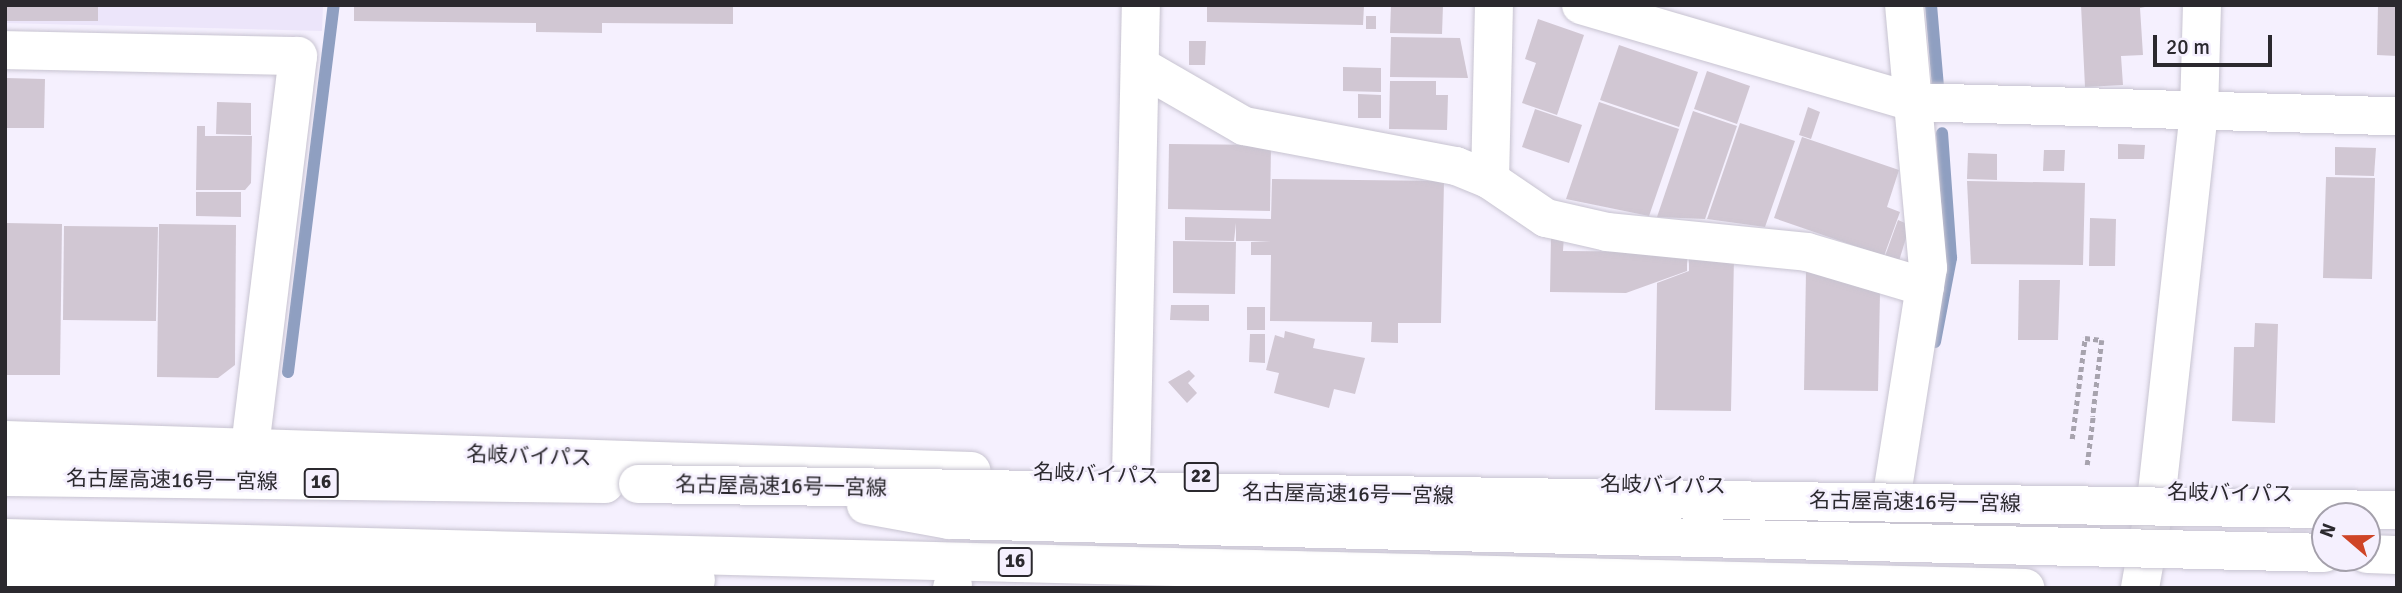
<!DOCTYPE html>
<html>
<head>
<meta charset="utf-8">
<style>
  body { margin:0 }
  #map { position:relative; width:2402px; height:593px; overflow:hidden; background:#f5f0fe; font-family:Signika,"Noto Sans JP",sans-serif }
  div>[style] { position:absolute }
  .built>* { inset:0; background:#ece5fa }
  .stream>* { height:12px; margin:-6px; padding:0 6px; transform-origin:6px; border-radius:6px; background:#8f9fc1 }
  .building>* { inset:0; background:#d1c7d3 }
  .path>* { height:4.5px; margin-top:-2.25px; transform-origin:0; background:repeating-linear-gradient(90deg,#a7a3ae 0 5px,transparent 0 8.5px) }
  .roads { filter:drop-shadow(0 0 2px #c7c3d0) drop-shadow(0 0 2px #c7c3d0) }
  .minor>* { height:38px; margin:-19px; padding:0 19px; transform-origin:19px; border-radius:19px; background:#fff }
  .highway>* { height:38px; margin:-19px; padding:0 19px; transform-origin:19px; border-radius:19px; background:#fff }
  .path-bridge>* { height:4.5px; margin-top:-2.25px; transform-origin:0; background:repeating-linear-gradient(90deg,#a7a3ae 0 5px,transparent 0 8.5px) }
  .bridges { filter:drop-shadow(0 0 2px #c7c3d0) drop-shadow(0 0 2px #c7c3d0) }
  .highway-bridge>* { height:38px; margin:-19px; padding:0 19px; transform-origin:19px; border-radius:19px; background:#fff }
  span { translate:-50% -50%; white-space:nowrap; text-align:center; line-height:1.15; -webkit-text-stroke:5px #f5f0fe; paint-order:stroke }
  .shield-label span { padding:2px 5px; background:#f5f0fe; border:2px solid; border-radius:5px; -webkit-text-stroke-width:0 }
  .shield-label { font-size:19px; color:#2b292e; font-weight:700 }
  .street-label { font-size:21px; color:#2b292e }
  .frame { position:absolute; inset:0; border:7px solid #2b292e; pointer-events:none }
  .north { position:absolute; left:2311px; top:502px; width:70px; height:70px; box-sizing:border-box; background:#f5f0fe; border:2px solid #a4a0ab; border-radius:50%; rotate:290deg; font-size:19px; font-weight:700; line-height:28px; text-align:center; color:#2b292e }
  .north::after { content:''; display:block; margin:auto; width:24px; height:32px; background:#cf4527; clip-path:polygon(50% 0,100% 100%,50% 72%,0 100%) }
  .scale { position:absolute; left:2153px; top:35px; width:119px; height:32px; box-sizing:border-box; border:4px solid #2b292e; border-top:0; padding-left:9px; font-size:21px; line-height:24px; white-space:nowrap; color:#2b292e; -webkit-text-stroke:5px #f5f0fe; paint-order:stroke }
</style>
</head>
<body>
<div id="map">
  <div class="built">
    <div style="clip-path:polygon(5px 5px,323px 5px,322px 31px,5px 23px)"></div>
  </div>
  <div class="stream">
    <div style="left:1931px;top:5px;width:81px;rotate:85.1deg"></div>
    <div style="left:1935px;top:342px;width:86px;rotate:-79.2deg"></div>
    <div style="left:1951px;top:258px;width:125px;rotate:-94.1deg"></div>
    <div style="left:288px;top:372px;width:370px;rotate:-82.9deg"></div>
  </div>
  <div class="building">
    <div style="clip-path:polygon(7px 5px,98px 5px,98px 21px,7px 21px)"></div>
    <div style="clip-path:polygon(354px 5px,733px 5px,733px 24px,602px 23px,602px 33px,536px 32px,536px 23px,354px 21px)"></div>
    <div style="clip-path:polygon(1207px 5px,1364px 5px,1363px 25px,1207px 22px)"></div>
    <div style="clip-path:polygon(1391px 5px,1443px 5px,1442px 34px,1390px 33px)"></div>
    <div style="clip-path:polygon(2081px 5px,2155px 5px,2140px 8px,2143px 55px,2121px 56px,2123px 85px,2085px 87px)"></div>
    <div style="clip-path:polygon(2378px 5px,2397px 5px,2397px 56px,2377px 55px)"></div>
    <div style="clip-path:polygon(1366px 16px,1376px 16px,1376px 29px,1366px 29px)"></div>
    <div style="clip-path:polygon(1538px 19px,1584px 35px,1557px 115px,1522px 103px,1536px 63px,1525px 59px)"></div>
    <div style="clip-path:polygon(1391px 37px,1460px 38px,1468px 78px,1390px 77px)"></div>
    <div style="clip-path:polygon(1189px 41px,1206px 41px,1205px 65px,1189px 65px)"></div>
    <div style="clip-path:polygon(1619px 45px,1698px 72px,1679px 127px,1600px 100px)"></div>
    <div style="clip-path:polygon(1343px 67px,1381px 68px,1381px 92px,1343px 91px)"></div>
    <div style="clip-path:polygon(1707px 71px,1750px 86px,1737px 124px,1694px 109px)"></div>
    <div style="clip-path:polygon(5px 78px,45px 79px,44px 128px,5px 128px)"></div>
    <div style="clip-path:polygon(1390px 81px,1436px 81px,1436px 95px,1448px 95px,1447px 130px,1389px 129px)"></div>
    <div style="clip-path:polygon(1358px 94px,1381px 95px,1381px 118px,1358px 118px)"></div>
    <div style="clip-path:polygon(217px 102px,251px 103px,251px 135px,216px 134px)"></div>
    <div style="clip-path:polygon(1599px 102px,1679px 129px,1649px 216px,1566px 199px)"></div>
    <div style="clip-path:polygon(1808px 107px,1820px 112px,1811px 139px,1799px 135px)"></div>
    <div style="clip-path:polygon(1535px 109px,1582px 125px,1569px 163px,1522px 147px)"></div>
    <div style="clip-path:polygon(1693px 111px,1737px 126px,1705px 219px,1657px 217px)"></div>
    <div style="clip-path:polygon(1740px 123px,1795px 141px,1765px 227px,1707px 219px)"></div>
    <div style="clip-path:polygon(197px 126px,205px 126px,205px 136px,252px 136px,251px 183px,245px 190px,196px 190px)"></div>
    <div style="clip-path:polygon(1802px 137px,1899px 170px,1887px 207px,1900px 212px,1884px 256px,1774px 218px)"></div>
    <div style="clip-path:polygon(1169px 144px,1271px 145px,1270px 211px,1168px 209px)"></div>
    <div style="clip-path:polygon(2118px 144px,2145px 145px,2144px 159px,2118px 159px)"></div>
    <div style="clip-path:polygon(2335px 147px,2376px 148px,2374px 176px,2335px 175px)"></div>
    <div style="clip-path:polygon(2044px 150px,2065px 150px,2064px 171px,2043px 171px)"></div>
    <div style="clip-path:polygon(1968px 153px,1997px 154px,1997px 180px,1967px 179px)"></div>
    <div style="clip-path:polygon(2326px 177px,2375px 178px,2372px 279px,2323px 278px)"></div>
    <div style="clip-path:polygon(1272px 179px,1444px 181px,1441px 323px,1398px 323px,1398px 343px,1371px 342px,1372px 322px,1270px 321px,1271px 255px,1251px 255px,1251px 242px,1271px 241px,1236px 241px,1236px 223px,1234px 241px,1185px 240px,1185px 217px,1271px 219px)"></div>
    <div style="clip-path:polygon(1967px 181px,2085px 183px,2083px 265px,1971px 264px)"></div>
    <div style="clip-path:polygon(196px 192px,241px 192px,241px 217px,196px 216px)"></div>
    <div style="clip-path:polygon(2090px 218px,2116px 219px,2115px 266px,2089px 266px)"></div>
    <div style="clip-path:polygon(1898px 220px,1910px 225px,1899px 261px,1885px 256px)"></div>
    <div style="clip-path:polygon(5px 223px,62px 224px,60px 375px,5px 375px)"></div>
    <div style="clip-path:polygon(159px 224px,236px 225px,235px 365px,218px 378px,157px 377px)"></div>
    <div style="clip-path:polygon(64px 226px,158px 227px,156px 321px,63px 320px)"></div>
    <div style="clip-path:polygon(1551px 235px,1564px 236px,1563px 251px,1687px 252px,1687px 271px,1626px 293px,1550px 292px)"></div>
    <div style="clip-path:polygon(1173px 241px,1236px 242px,1235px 294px,1173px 293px)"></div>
    <div style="clip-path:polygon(1689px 256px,1734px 256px,1731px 411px,1655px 410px,1657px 283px,1689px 271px)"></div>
    <div style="clip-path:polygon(1806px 271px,1880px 293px,1878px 391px,1804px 390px)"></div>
    <div style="clip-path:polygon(2019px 280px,2060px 280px,2058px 340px,2018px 340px)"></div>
    <div style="clip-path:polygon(1171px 305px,1209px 305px,1209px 321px,1170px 320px)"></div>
    <div style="clip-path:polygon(1247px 307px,1265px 307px,1265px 330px,1247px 330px)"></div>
    <div style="clip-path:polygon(2255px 323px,2278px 324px,2275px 423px,2232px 421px,2234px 347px,2254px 347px)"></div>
    <div style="clip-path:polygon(1285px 331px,1315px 339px,1313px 348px,1365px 358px,1355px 394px,1334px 389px,1329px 408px,1274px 393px,1279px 373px,1266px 370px,1275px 335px,1284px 338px)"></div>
    <div style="clip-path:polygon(1250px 334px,1265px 334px,1265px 363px,1249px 362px)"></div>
    <div style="clip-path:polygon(1189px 370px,1195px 376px,1188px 383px,1197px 393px,1187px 403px,1168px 382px)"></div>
  </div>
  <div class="path">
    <div style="left:2072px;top:439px;width:102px;rotate:-82.7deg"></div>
    <div style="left:2085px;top:338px;width:17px;rotate:7deg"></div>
    <div style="left:2102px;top:340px;width:77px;rotate:96.8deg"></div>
  </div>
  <div class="roads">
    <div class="minor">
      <div style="left:1581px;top:5px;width:346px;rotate:16.3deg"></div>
      <div style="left:1913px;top:102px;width:484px;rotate:1.7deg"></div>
      <div style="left:5px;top:50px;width:293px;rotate:1.2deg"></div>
      <div style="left:298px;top:56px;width:394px;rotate:97deg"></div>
      <div style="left:1140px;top:66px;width:120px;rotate:30deg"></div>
      <div style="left:1244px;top:126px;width:216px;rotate:10.7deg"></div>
      <div style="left:1456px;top:166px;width:37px;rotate:22deg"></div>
      <div style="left:1490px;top:180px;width:68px;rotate:34.2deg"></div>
      <div style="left:1546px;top:218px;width:63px;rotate:12.9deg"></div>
      <div style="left:1607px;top:232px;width:201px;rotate:5.7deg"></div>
      <div style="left:1807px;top:252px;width:123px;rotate:16.5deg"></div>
      <div style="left:1490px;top:180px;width:175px;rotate:-88.7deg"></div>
      <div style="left:1131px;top:476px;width:471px;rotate:-88.8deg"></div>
      <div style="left:1893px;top:488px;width:223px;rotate:-81deg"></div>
      <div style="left:1928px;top:268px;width:264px;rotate:-95.2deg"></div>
      <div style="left:952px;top:588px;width:3px;rotate:-72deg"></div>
      <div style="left:2140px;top:588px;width:97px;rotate:-80deg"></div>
      <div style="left:2157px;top:492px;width:382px;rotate:-83.7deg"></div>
      <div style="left:2199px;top:112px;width:107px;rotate:-88.4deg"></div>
    </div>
    <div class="highway">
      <div style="left:5px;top:440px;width:967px;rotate:1.84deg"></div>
      <div style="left:5px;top:477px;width:600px;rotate:0.67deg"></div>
      <div style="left:5px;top:538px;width:2021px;rotate:1.42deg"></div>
      <div style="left:2367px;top:554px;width:30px;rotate:2deg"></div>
      <div style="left:5px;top:568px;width:691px;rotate:0.99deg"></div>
    </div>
  </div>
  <div class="path-bridge">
    <div style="left:2087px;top:465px;width:49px;rotate:-83deg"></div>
  </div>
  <div class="bridges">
    <div class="highway-bridge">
      <div style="left:638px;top:484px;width:1759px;rotate:0.85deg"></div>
      <div style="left:866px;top:505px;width:84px;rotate:10.2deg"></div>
      <div style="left:949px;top:520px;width:1376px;rotate:1.37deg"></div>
    </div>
  </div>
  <div class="shield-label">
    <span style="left:1201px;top:477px">22</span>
    <span style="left:321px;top:483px">16</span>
    <span style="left:1015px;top:562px">16</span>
  </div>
  <div class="street-label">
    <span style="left:529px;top:456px;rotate:2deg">名岐バイパス</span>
    <span style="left:1096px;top:474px;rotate:2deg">名岐バイパス</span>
    <span style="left:172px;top:480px;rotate:1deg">名古屋高速16号一宮線</span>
    <span style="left:1663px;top:485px;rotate:1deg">名岐バイパス</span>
    <span style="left:781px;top:486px;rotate:1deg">名古屋高速16号一宮線</span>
    <span style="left:2230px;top:493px;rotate:1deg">名岐バイパス</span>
    <span style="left:1348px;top:494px;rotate:1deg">名古屋高速16号一宮線</span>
    <span style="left:1915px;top:502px;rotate:1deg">名古屋高速16号一宮線</span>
  </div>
  <div class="frame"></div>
  <div class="north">N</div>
  <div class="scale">20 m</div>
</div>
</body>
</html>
